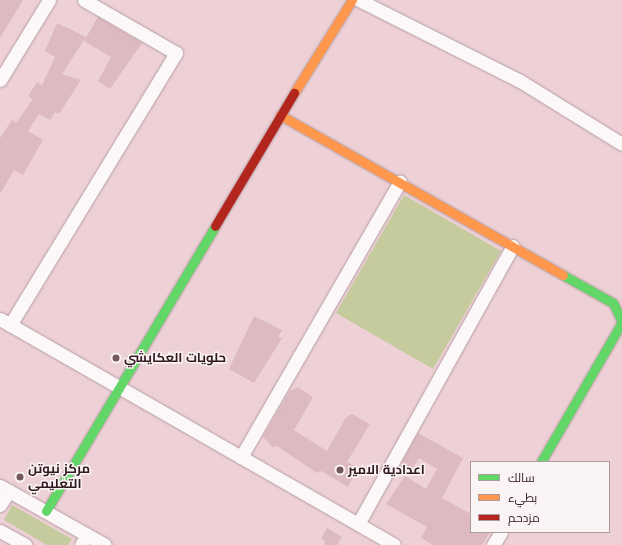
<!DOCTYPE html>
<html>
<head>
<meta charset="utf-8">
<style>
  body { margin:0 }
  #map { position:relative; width:622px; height:545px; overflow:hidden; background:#edd1d6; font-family:Helvetica,Cairo,sans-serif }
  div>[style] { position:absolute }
  .green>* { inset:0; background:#c6cb9d }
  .building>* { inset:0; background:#ddbac2 }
  .roads { filter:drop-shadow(0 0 1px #b59da2) drop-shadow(0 0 1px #b59da2) }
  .street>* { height:13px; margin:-6.5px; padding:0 6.5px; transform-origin:6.5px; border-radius:6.5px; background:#fcf8f9 }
  .fast>* { height:9px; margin:-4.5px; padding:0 4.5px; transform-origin:4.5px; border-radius:4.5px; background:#63d668 }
  .slow>* { height:9px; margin:-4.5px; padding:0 4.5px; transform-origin:4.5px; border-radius:4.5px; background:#ff974d }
  .jam>* { height:9px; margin:-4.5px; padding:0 4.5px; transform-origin:4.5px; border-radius:4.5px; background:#b3261e }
  .dots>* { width:11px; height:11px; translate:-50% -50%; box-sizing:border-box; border:2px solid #fbf4f5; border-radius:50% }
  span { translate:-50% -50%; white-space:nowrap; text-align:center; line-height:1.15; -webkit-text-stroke:3px #fbf4f5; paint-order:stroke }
  .poi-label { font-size:13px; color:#31191f; font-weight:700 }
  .left { translate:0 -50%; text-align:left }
  .legend { position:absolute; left:470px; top:461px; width:140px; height:72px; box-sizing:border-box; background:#fbf4f5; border:1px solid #aa9c9f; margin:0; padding:5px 7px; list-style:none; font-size:12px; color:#31191f }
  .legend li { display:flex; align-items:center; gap:8px; height:20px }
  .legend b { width:20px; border:1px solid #aa9c9f }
</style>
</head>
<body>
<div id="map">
  <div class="green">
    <div style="clip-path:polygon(404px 195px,501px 251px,433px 369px,336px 313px)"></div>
    <div style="clip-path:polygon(12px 505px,72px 539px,68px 545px,47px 545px,4px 520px)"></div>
  </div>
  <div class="building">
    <div style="clip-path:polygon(0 0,23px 0,0 38px)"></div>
    <div style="clip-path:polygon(98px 17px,142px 43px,110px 89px,98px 81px,111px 57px,84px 41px)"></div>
    <div style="clip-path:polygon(57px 23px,86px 37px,62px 74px,81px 80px,59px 114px,55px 112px,50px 120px,39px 114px,28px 131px,43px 140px,23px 175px,14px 170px,0 194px,0 138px,12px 120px,16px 123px,33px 99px,28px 96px,37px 82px,42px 85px,55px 57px,45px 51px)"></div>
    <div style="clip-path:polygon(254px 316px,282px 330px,278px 337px,282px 338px,254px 383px,229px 369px)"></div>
    <div style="clip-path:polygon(298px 387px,313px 397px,294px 430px,327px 451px,346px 417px,352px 414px,370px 424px,347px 462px,358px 468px,348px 487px,321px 471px,317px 473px,277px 446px,273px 447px,263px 437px,290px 391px)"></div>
    <div style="clip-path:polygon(418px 433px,463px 458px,442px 498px,471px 514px,471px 532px,490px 532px,482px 545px,433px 545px,421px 538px,427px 527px,386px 504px,405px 476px,426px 489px,437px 469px,419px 458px,410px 472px,400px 466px)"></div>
    <div style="clip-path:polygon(327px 528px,342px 537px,337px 545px,324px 545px,325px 541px,321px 538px)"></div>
  </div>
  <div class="roads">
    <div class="street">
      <div style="left:359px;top:0;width:180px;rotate:26.7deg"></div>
      <div style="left:520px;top:81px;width:120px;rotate:31.7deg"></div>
      <div style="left:0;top:80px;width:94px;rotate:-58.5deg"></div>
      <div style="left:0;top:319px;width:454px;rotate:29.8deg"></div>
      <div style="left:10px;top:325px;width:319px;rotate:-58.6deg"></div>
      <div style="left:176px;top:53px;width:106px;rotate:-150.1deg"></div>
      <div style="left:241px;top:457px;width:318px;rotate:-60deg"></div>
      <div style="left:0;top:486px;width:120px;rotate:29.3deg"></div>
      <div style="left:0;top:505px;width:17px;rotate:-57deg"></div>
      <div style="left:358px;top:524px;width:318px;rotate:-60.9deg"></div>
      <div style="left:0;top:531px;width:29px;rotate:29deg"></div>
      <div style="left:81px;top:545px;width:12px;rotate:-59deg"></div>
      <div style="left:493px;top:545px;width:15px;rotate:-58deg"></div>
    </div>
    <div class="fast">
      <div style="left:541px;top:462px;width:162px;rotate:-59.9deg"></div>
      <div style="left:622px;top:322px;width:21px;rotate:-115deg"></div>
      <div style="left:613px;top:303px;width:57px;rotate:-150.8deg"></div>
      <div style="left:46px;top:511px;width:331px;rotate:-59.3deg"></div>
    </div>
    <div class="slow">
      <div style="left:294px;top:93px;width:110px;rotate:-58.1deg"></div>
      <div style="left:280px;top:115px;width:325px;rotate:29.5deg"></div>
    </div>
    <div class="jam">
      <div style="left:215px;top:226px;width:155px;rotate:-59.3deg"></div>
    </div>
  </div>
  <div class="dots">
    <div style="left:116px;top:358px;background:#73595f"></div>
    <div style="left:340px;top:470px;background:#73595f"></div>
    <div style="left:20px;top:477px;background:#73595f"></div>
  </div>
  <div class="poi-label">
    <span class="left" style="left:124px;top:358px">حلويات العكايشي</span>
    <span class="left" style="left:28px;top:477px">مركز نيوتن<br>التعليمي</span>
    <span class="left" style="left:348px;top:470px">اعدادية الامير</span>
  </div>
  <ul class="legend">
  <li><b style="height:5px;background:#63d668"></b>سالك</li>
  <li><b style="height:5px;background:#ff974d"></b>بطيء</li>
  <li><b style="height:5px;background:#b3261e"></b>مزدحم</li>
  </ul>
</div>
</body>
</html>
